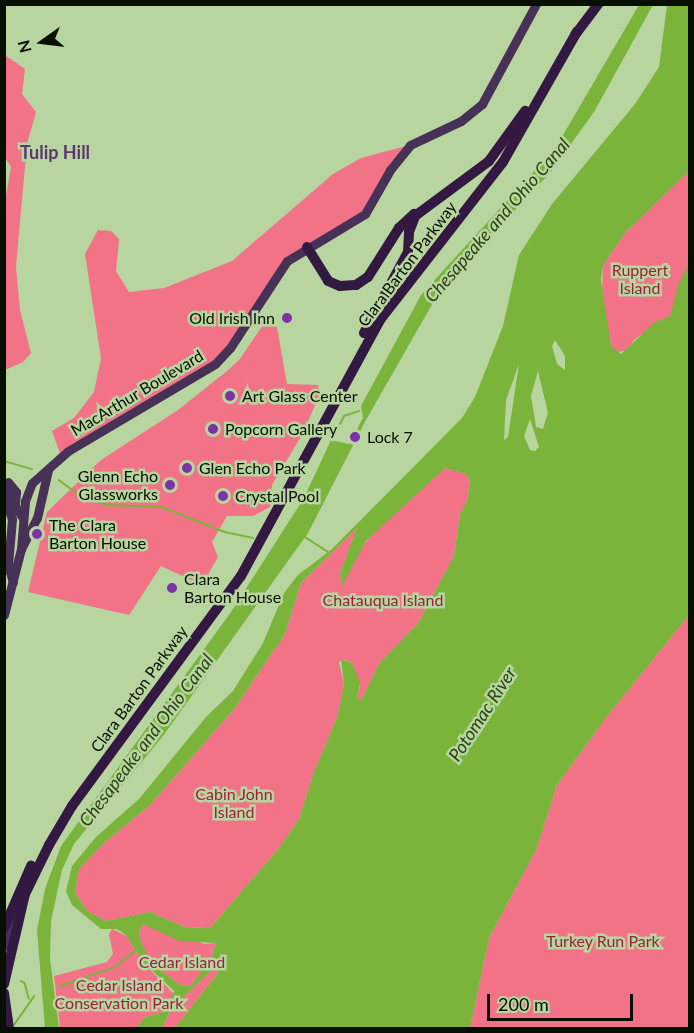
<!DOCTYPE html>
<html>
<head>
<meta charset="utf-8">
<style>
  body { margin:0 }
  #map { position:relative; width:694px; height:1033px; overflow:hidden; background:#b8d5a0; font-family:Lato,sans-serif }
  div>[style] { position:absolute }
  .green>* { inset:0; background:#f27288 }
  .water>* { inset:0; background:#7ab43a }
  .stream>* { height:1.5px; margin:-0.75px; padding:0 0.75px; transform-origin:0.75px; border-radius:0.75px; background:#7ab43a }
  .major>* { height:9px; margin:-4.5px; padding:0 4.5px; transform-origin:4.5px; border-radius:4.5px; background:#483156 }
  .highway>* { height:10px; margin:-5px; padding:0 5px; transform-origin:5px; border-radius:5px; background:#331942 }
  .dots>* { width:16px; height:16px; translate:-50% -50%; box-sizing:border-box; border:3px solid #b8d5a0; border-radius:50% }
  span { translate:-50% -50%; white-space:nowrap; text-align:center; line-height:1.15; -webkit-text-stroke:5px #b8d5a0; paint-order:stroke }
  .street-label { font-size:16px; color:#060f00 }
  .park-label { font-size:16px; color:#99203f }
  .poi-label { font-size:16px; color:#060f00 }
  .right { translate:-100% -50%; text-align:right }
  .left { translate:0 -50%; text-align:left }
  .neighbourhood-label { font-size:18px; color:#5b3770; font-weight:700 }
  .water-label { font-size:18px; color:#2b4213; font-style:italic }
  .frame { position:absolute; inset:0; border:6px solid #060f00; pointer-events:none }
  .north { position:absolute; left:12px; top:12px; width:60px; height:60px; -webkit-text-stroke:4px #b8d5a0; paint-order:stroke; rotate:256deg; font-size:16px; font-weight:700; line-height:24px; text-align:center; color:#060f00 }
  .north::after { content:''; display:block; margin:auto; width:21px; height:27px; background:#060f00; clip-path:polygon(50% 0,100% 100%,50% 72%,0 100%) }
  .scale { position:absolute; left:487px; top:994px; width:146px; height:27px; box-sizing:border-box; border:3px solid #060f00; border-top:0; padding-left:8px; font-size:18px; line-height:21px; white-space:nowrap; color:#060f00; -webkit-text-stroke:4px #b8d5a0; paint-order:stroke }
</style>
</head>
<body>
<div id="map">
  <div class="green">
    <div style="clip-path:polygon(5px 55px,25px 69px,22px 94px,36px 112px,27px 144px,16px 267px,20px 310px,31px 353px,23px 362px,5px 370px,4px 207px,11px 167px,5px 157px)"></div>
    <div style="clip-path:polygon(410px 145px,365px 214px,286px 261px,215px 364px,61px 456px,52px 431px,74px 418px,94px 392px,101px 358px,85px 254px,98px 230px,111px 231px,119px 239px,116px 271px,129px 292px,164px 288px,232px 261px,333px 174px,361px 158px)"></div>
    <div style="clip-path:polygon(689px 171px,689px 264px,674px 308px,670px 316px,635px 339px,627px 350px,615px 353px,611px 346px,602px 296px,603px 265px,625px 233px)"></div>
    <div style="clip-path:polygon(263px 325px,277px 327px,287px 384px,318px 385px,320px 394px,302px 435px,272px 485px,270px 507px,253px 516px,227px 516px,212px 542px,218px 557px,202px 585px,161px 566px,129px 615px,28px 592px,47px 512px,101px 460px,178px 410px,227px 371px,240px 359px)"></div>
    <div style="clip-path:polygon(445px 468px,466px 474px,470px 481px,467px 501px,460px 514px,454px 556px,419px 622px,379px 664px,362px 699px,357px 699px,360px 686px,352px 663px,343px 659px,339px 662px,344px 684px,338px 715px,314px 772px,299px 819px,280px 847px,211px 927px,187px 928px,150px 912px,106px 921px,87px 911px,75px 892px,79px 869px,104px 843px,150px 805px,235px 708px,285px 634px,301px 583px,357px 528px,340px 574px,376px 530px)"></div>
    <div style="clip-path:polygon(689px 615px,689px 1028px,470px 1028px,489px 938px,536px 850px,557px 785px,608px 715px)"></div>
    <div style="clip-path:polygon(143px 924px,205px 944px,216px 943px,212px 956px,191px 986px,180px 985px,152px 964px,141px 943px,139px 931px)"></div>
    <div style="clip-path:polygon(112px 929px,127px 936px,142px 961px,175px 995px,164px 1012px,145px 1017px,136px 1028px,60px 1028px,54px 976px,107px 962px,113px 954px,109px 934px)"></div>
    <div style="clip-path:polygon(218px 964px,218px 973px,175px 1028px,162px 1028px,171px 1009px)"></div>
  </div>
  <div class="water">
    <div style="clip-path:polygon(639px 5px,653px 5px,594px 112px,550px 173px,442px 287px,366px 420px,308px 533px,163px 736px,74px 844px,62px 870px,51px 921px,50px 959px,59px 1028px,45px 1028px,37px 930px,45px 889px,61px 846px,231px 612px,304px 498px,331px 440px,349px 444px,363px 418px,361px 406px,421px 295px,556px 147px)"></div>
    <div style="clip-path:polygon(evenodd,667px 5px,689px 5px,689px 171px,625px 233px,603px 265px,601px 280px,611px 346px,621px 354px,655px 322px,670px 316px,679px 283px,689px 264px,689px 615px,608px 715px,557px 785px,536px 850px,489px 938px,470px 1028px,175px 1028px,218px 973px,218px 964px,171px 1009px,162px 1028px,136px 1028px,145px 1017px,164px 1012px,174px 991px,142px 961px,127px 936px,117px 929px,101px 929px,72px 905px,66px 891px,72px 866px,96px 837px,139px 799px,206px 717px,233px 691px,263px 643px,284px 593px,298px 575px,332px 549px,462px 418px,475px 397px,503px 326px,519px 255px,552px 204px,635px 104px,659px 67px,667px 5px,555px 340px,565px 356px,565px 370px,557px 364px,552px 346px,555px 340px,667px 5px,519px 364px,508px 437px,504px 440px,506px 400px,519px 364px,667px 5px,538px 371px,548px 413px,543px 429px,536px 427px,531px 396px,538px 371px,667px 5px,530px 419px,539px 447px,535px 451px,530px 450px,524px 436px,530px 419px,667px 5px,445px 468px,466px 474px,470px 481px,467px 501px,460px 514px,454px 556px,419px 622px,379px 664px,362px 699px,357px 699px,360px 683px,352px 663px,341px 659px,344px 684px,338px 715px,314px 772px,299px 819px,280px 847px,211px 927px,187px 928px,150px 912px,106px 921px,87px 911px,75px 892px,79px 869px,104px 843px,150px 805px,235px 708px,285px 634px,301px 583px,357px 528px,340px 574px,342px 586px,366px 541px,445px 468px,667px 5px,143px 924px,179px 941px,216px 943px,212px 956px,191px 986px,180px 985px,152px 964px,141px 942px,139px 931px,143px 924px)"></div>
  </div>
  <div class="stream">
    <div style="left:332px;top:440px;width:27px;rotate:-63deg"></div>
    <div style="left:344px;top:416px;width:16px;rotate:-18deg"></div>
    <div style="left:4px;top:461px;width:29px;rotate:16deg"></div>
    <div style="left:59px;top:480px;width:26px;rotate:36deg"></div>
    <div style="left:80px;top:495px;width:29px;rotate:20deg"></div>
    <div style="left:107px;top:505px;width:55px;rotate:2.1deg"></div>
    <div style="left:162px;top:507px;width:68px;rotate:21.6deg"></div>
    <div style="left:225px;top:532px;width:29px;rotate:12deg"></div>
    <div style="left:305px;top:537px;width:27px;rotate:33deg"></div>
    <div style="left:21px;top:981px;width:4px;rotate:27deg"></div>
    <div style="left:25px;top:983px;width:16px;rotate:75deg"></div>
    <div style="left:61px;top:986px;width:57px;rotate:-19.4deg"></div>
    <div style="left:115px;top:967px;width:28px;rotate:-39deg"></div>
    <div style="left:14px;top:1025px;width:35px;rotate:-55deg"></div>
  </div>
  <div class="major">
    <div style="left:8px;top:482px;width:13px;rotate:51deg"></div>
    <div style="left:16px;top:492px;width:11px;rotate:95deg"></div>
    <div style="left:4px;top:489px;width:35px;rotate:57deg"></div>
    <div style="left:4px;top:497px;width:23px;rotate:70deg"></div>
    <div style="left:12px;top:519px;width:46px;rotate:95deg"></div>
    <div style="left:8px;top:565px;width:18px;rotate:74deg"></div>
    <div style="left:21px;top:549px;width:35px;rotate:-63deg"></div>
    <div style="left:37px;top:518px;width:49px;rotate:-77.1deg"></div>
    <div style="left:4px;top:615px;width:68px;rotate:-75.6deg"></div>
    <div style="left:21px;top:549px;width:48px;rotate:-85.2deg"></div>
    <div style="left:25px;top:501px;width:19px;rotate:-69deg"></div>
    <div style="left:32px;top:483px;width:48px;rotate:-41.6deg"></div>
    <div style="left:68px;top:451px;width:171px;rotate:-30.6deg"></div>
    <div style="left:215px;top:364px;width:22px;rotate:-47deg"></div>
    <div style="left:230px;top:348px;width:104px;rotate:-56.8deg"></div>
    <div style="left:287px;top:261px;width:91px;rotate:-31.1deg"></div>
    <div style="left:365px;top:214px;width:51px;rotate:-60.4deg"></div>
    <div style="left:390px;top:170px;width:32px;rotate:-51deg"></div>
    <div style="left:410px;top:145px;width:56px;rotate:-25.2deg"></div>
    <div style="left:461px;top:121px;width:27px;rotate:-39deg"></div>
    <div style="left:482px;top:104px;width:114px;rotate:-61.6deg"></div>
    <div style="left:4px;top:946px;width:36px;rotate:-69deg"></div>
  </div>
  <div class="highway">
    <div style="left:575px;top:35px;width:39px;rotate:-53deg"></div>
    <div style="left:307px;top:247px;width:40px;rotate:58deg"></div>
    <div style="left:328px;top:281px;width:13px;rotate:23deg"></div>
    <div style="left:340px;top:286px;width:16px;rotate:-4deg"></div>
    <div style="left:356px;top:285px;width:14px;rotate:-34deg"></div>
    <div style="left:368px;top:277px;width:58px;rotate:-57.7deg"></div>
    <div style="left:399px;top:228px;width:21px;rotate:-43deg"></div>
    <div style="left:364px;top:333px;width:92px;rotate:-61.5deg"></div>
    <div style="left:408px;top:252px;width:20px;rotate:-87deg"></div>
    <div style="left:409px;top:232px;width:17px;rotate:-69deg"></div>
    <div style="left:415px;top:216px;width:92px;rotate:-36.6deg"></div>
    <div style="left:489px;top:161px;width:62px;rotate:-54.2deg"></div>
    <div style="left:4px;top:928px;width:68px;rotate:-66.5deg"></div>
    <div style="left:4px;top:984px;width:92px;rotate:-76.9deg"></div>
    <div style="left:25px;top:894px;width:55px;rotate:-63.9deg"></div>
    <div style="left:49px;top:845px;width:45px;rotate:-59.5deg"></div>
    <div style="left:72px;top:806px;width:285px;rotate:-53.7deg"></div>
    <div style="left:241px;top:576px;width:291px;rotate:-61.5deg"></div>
    <div style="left:380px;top:320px;width:200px;rotate:-52.1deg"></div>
    <div style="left:503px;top:162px;width:150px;rotate:-60.4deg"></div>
    <div style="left:4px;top:993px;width:35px;rotate:82deg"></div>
  </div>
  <div class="dots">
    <div style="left:287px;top:318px;background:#7c32a4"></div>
    <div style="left:230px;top:396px;background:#7c32a4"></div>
    <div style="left:213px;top:429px;background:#7c32a4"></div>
    <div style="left:355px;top:437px;background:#7c32a4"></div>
    <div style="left:187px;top:468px;background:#7c32a4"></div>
    <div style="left:170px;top:485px;background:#7c32a4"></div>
    <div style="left:223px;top:496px;background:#7c32a4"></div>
    <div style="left:37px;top:534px;background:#7c32a4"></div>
    <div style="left:172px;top:588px;background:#7c32a4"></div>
  </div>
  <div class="street-label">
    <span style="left:407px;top:264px;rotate:-53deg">Clara Barton Parkway</span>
    <span style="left:137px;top:393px;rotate:-31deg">MacArthur Boulevard</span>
    <span style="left:139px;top:689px;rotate:-54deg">Clara Barton Parkway</span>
  </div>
  <div class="park-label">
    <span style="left:640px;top:279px">Ruppert<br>Island</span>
    <span style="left:383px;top:600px">Chatauqua Island</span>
    <span style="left:234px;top:803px">Cabin John<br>Island</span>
    <span style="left:603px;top:941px">Turkey Run Park</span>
    <span style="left:182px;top:962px">Cedar Island</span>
    <span style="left:119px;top:994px">Cedar Island<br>Conservation Park</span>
  </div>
  <div class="poi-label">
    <span class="right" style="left:275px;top:318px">Old Irish Inn</span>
    <span class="left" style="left:242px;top:396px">Art Glass Center</span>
    <span class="left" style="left:225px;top:429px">Popcorn Gallery</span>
    <span class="left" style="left:367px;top:437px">Lock 7</span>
    <span class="left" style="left:199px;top:468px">Glen Echo Park</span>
    <span class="right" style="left:158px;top:485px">Glenn Echo<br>Glassworks</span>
    <span class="left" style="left:235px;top:496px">Crystal Pool</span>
    <span class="left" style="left:49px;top:534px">The Clara<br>Barton House</span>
    <span class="left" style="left:184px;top:588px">Clara<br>Barton House</span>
  </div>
  <div class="neighbourhood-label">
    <span style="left:55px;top:152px">Tulip Hill</span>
  </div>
  <div class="water-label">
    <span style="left:497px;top:220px;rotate:-49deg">Chesapeake and Ohio Canal</span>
    <span style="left:482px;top:714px;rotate:-57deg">Potomac River</span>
    <span style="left:146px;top:740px;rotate:-53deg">Chesapeake and Ohio Canal</span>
  </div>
  <div class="frame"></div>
  <div class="north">N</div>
  <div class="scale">200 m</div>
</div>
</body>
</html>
